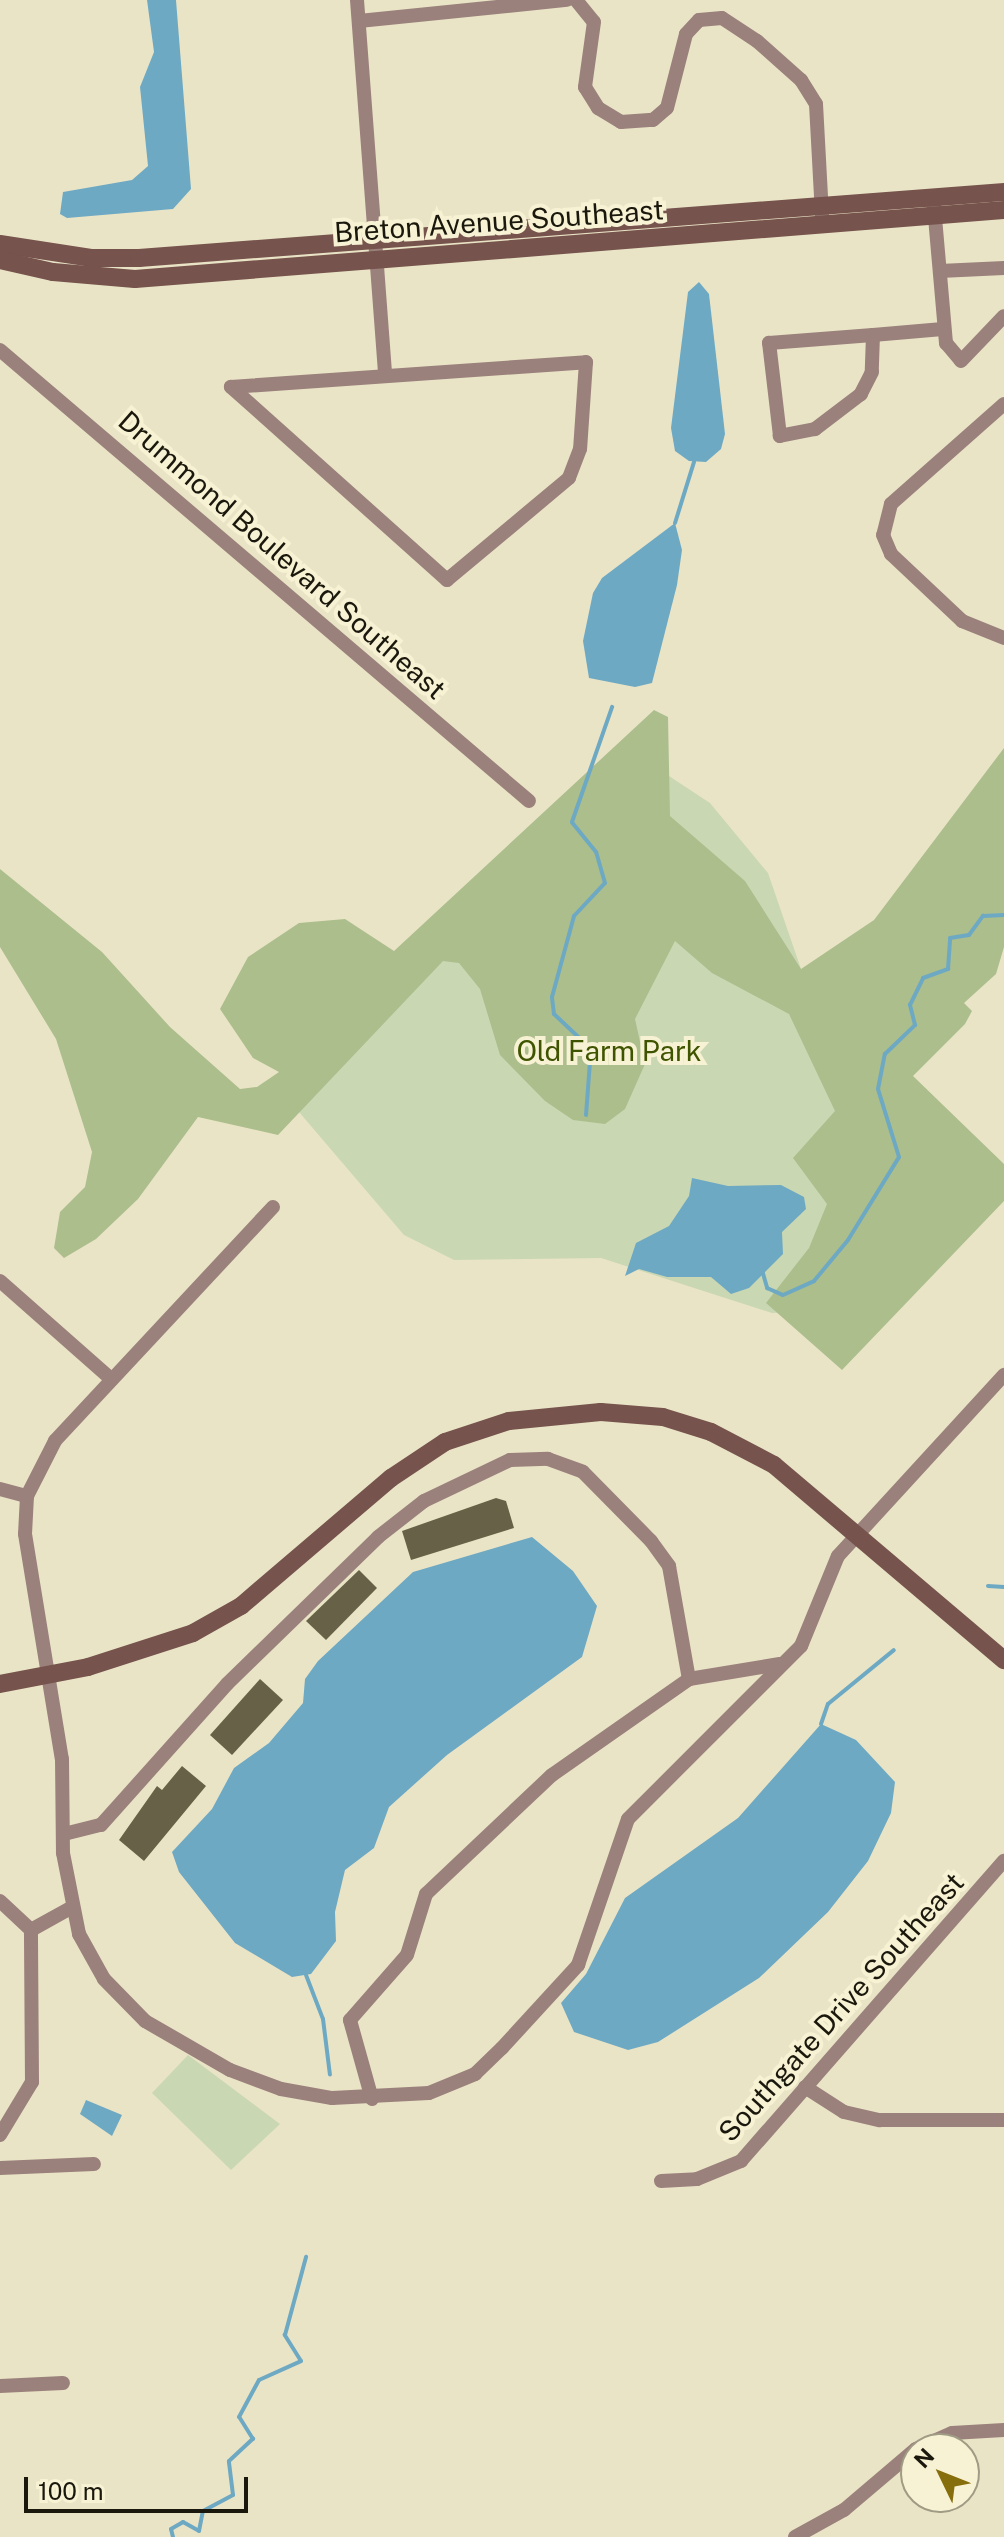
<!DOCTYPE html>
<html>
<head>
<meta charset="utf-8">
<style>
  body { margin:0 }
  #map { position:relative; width:1004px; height:2537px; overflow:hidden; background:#eae4c7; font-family:"Public Sans",sans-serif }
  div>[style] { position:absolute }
  .green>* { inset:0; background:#cad7b3 }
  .forest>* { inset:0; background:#acbe8c }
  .water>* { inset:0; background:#6ea9c3 }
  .stream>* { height:4px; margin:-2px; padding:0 2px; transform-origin:2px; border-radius:2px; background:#6ea9c3 }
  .building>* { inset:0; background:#666147 }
  .street>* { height:14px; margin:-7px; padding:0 7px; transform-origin:7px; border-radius:7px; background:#9b817c }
  .secondary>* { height:18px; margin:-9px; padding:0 9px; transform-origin:9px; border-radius:9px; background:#76534c }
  span { translate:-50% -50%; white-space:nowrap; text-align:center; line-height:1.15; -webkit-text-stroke:8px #f8f2d4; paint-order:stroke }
  .street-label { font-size:28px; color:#1a180d }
  .park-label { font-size:28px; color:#3f5401 }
  .north { position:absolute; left:900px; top:2433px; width:80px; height:80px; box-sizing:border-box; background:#f8f2d4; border:2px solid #9f9b84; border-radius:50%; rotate:313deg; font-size:22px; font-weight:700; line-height:32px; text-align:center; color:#1a180d }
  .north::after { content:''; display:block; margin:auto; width:28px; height:36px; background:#866e0c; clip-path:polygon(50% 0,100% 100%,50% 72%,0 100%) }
  .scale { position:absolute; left:24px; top:2477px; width:224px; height:36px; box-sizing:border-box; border:4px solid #1a180d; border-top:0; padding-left:10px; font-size:24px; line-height:28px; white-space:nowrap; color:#1a180d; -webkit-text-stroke:6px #f8f2d4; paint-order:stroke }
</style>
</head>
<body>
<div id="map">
  <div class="green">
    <div style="clip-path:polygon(625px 747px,710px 803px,768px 873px,832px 1059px,936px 1200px,836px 1310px,772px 1313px,601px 1258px,454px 1260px,404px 1235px,299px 1112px,418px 949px)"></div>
    <div style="clip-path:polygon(188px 2055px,280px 2124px,231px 2170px,152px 2093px)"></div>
  </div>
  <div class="forest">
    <div style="clip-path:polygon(654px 710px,668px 717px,670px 816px,745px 881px,801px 969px,874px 920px,1004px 748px,1004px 947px,996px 974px,964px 1003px,972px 1011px,965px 1024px,913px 1076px,1004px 1164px,1004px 1201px,842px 1370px,766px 1303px,809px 1248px,827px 1204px,793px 1158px,835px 1111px,789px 1014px,712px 973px,675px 941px,635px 1019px,645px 1064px,625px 1109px,605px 1124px,573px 1120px,545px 1101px,500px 1055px,480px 989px,459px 963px,443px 961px,278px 1135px,198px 1117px,138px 1199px,96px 1239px,64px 1258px,54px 1248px,60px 1212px,85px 1187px,92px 1152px,56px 1039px,0 947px,0 869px,102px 952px,170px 1027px,240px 1089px,257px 1087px,279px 1072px,253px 1058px,220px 1009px,248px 957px,299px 923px,345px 919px,394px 951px)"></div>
  </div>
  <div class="water">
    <div style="clip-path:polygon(147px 0,176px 0,191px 189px,173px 209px,67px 218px,60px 214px,63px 192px,132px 180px,148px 166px,140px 87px,154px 52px)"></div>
    <div style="clip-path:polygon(699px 282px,709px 294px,725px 434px,721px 449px,706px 462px,689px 461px,675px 451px,671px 428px,688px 292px)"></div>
    <div style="clip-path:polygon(675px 523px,682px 550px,677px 585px,652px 683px,635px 687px,589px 678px,583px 641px,593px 593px,602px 578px)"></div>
    <div style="clip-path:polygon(692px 1178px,728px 1186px,781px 1185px,804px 1197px,806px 1209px,782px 1232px,783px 1254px,749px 1288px,731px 1294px,711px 1277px,667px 1277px,639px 1269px,625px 1276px,636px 1243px,669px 1226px,689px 1196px)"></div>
    <div style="clip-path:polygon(532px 1537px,573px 1571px,597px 1606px,582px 1657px,447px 1755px,389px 1807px,374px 1848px,345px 1870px,335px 1912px,336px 1941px,311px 1974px,292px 1977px,235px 1943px,179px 1872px,172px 1852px,212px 1809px,234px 1768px,269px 1743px,303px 1703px,305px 1679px,318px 1661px,413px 1572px)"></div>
    <div style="clip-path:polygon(821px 1724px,856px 1740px,895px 1782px,891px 1813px,868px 1861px,828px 1912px,759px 1978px,658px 2042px,628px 2050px,574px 2032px,561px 2003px,586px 1974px,625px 1898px,738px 1818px)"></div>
    <div style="clip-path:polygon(86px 2100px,122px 2115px,112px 2136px,80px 2114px)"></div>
  </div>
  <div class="stream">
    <div style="left:675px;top:523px;width:64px;rotate:-72.7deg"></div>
    <div style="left:586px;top:1115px;width:66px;rotate:-85.7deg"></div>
    <div style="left:591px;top:1049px;width:51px;rotate:-136.6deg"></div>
    <div style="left:554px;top:1014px;width:17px;rotate:-97deg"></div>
    <div style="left:552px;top:997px;width:84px;rotate:-74.8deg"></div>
    <div style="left:574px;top:916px;width:45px;rotate:-46.8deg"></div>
    <div style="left:605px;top:883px;width:32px;rotate:-106deg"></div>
    <div style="left:596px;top:852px;width:38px;rotate:-129deg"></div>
    <div style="left:572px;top:822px;width:122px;rotate:-70.8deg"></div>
    <div style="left:762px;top:1270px;width:19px;rotate:74deg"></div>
    <div style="left:767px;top:1288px;width:17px;rotate:24deg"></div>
    <div style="left:783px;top:1295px;width:34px;rotate:-24deg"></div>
    <div style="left:814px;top:1281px;width:53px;rotate:-50.3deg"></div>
    <div style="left:848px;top:1240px;width:97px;rotate:-58.4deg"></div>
    <div style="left:899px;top:1157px;width:71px;rotate:-107.2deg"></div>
    <div style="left:878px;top:1089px;width:36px;rotate:-79deg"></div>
    <div style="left:885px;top:1054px;width:42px;rotate:-44deg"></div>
    <div style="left:915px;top:1025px;width:21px;rotate:-104deg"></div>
    <div style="left:910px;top:1005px;width:30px;rotate:-64deg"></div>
    <div style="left:923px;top:978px;width:27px;rotate:-20deg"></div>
    <div style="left:948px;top:969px;width:31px;rotate:-86deg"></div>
    <div style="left:950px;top:938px;width:19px;rotate:-9deg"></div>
    <div style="left:969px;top:935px;width:24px;rotate:-54deg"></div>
    <div style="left:983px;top:916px;width:21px;rotate:-3deg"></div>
    <div style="left:988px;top:1586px;width:16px;rotate:4deg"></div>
    <div style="left:821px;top:1724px;width:21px;rotate:-71deg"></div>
    <div style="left:828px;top:1704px;width:85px;rotate:-39.3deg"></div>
    <div style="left:306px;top:1975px;width:47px;rotate:68.9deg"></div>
    <div style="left:323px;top:2019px;width:56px;rotate:82.9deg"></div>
    <div style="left:173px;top:2537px;width:8px;rotate:-104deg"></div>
    <div style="left:171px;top:2529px;width:14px;rotate:-30deg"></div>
    <div style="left:183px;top:2522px;width:18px;rotate:29deg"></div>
    <div style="left:199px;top:2531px;width:20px;rotate:-79deg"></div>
    <div style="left:203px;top:2511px;width:34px;rotate:-28deg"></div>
    <div style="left:233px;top:2495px;width:34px;rotate:-97deg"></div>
    <div style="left:229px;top:2461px;width:33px;rotate:-43deg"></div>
    <div style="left:253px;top:2439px;width:26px;rotate:-122deg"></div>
    <div style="left:239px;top:2417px;width:42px;rotate:-61.6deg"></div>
    <div style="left:259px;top:2380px;width:46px;rotate:-24.3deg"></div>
    <div style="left:301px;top:2361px;width:31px;rotate:-122deg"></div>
    <div style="left:285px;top:2335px;width:81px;rotate:-74.9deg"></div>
  </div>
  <div class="building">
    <div style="clip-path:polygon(496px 1498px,506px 1501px,514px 1528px,411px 1560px,402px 1531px)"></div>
    <div style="clip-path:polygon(359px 1570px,377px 1588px,326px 1640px,306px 1621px)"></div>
    <div style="clip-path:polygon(260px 1679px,283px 1700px,232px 1755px,210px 1735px)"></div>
    <div style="clip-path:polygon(182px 1766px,206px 1786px,144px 1861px,119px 1840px,157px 1786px,162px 1790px)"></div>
  </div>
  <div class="street">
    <div style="left:357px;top:0;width:374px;rotate:85.7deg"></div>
    <div style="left:576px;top:0;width:28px;rotate:51deg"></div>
    <div style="left:594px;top:22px;width:66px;rotate:97.9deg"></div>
    <div style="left:585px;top:87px;width:25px;rotate:58deg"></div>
    <div style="left:598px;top:108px;width:27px;rotate:31deg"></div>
    <div style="left:621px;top:122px;width:32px;rotate:-4deg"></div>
    <div style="left:653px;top:120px;width:18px;rotate:-41deg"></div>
    <div style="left:667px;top:108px;width:76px;rotate:-75.6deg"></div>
    <div style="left:686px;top:34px;width:19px;rotate:-47deg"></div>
    <div style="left:699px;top:20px;width:23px;rotate:-5deg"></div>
    <div style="left:722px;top:18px;width:42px;rotate:33.3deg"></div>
    <div style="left:757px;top:41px;width:59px;rotate:41.6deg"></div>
    <div style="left:801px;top:80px;width:28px;rotate:58deg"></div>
    <div style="left:816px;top:104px;width:112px;rotate:86.9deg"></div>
    <div style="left:359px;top:21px;width:209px;rotate:-5.8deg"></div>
    <div style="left:934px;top:206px;width:138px;rotate:85deg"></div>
    <div style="left:946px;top:343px;width:23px;rotate:50deg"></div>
    <div style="left:961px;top:361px;width:62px;rotate:-46.3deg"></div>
    <div style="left:940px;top:271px;width:64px;rotate:-2.7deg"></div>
    <div style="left:873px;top:335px;width:37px;rotate:92deg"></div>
    <div style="left:872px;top:372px;width:25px;rotate:117deg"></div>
    <div style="left:861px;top:394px;width:58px;rotate:142.7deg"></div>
    <div style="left:815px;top:429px;width:36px;rotate:169deg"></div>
    <div style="left:780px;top:436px;width:94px;rotate:-96.7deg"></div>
    <div style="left:769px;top:343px;width:104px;rotate:-4.4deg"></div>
    <div style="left:873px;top:335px;width:70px;rotate:-4.9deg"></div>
    <div style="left:0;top:350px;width:695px;rotate:40.45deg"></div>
    <div style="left:586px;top:362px;width:87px;rotate:93.9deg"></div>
    <div style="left:580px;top:449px;width:31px;rotate:111deg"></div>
    <div style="left:569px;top:478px;width:159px;rotate:140.1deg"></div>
    <div style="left:447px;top:580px;width:290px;rotate:-138.2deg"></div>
    <div style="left:231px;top:387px;width:356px;rotate:-4deg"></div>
    <div style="left:1004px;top:404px;width:151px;rotate:138.5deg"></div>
    <div style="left:891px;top:504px;width:32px;rotate:104deg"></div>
    <div style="left:883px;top:535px;width:21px;rotate:67deg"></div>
    <div style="left:891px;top:554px;width:98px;rotate:43.3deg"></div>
    <div style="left:962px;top:621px;width:45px;rotate:22deg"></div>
    <div style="left:273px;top:1207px;width:320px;rotate:133deg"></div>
    <div style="left:55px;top:1441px;width:62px;rotate:117deg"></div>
    <div style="left:27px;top:1496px;width:38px;rotate:93deg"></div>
    <div style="left:25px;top:1534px;width:228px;rotate:80.7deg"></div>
    <div style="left:62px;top:1759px;width:94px;rotate:89.4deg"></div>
    <div style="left:63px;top:1853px;width:83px;rotate:78.8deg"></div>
    <div style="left:79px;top:1934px;width:51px;rotate:60.9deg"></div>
    <div style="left:104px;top:1979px;width:59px;rotate:45.7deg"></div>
    <div style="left:145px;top:2021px;width:98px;rotate:30deg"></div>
    <div style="left:230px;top:2070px;width:54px;rotate:20.4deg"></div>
    <div style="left:281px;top:2089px;width:52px;rotate:10deg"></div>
    <div style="left:332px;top:2098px;width:97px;rotate:-3deg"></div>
    <div style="left:429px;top:2093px;width:50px;rotate:-22.4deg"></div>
    <div style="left:475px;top:2074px;width:37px;rotate:-44deg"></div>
    <div style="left:502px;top:2048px;width:113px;rotate:-47.5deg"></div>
    <div style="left:578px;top:1965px;width:154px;rotate:-71.1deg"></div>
    <div style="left:628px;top:1819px;width:245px;rotate:-45deg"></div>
    <div style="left:801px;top:1646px;width:97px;rotate:-67.7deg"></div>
    <div style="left:838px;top:1556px;width:246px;rotate:-47.5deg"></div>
    <div style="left:0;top:1281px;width:147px;rotate:41.4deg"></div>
    <div style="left:0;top:1489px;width:28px;rotate:15deg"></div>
    <div style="left:64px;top:1834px;width:38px;rotate:-14deg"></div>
    <div style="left:101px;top:1825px;width:189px;rotate:-48.2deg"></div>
    <div style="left:227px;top:1684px;width:211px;rotate:-44.2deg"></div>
    <div style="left:378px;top:1537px;width:58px;rotate:-38deg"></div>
    <div style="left:424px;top:1501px;width:95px;rotate:-25.5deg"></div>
    <div style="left:510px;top:1460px;width:38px;rotate:-2deg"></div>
    <div style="left:548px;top:1459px;width:37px;rotate:20deg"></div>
    <div style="left:583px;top:1472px;width:97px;rotate:45.4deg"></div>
    <div style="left:651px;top:1541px;width:31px;rotate:54deg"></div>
    <div style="left:669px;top:1566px;width:115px;rotate:80deg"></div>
    <div style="left:0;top:1901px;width:42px;rotate:43.1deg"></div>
    <div style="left:31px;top:1930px;width:43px;rotate:-28.9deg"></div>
    <div style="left:805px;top:2087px;width:46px;rotate:32.7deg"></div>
    <div style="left:844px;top:2112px;width:37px;rotate:13deg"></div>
    <div style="left:880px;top:2120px;width:124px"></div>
    <div style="left:372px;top:2099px;width:82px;rotate:-105.6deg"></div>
    <div style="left:350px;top:2020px;width:86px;rotate:-48.8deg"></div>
    <div style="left:407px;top:1955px;width:64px;rotate:-72.7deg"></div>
    <div style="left:426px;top:1894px;width:173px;rotate:-43.4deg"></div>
    <div style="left:552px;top:1775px;width:167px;rotate:-35deg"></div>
    <div style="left:689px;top:1679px;width:92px;rotate:-9.4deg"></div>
    <div style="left:0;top:2135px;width:62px;rotate:-58.9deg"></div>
    <div style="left:32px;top:2082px;width:152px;rotate:-90.4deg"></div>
    <div style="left:0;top:2168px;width:94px;rotate:-2.4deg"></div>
    <div style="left:661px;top:2181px;width:36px;rotate:-3deg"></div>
    <div style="left:697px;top:2179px;width:48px;rotate:-22.2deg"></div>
    <div style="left:741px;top:2161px;width:399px;rotate:-48.8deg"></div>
    <div style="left:0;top:2386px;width:63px;rotate:-2.7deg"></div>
    <div style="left:916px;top:2449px;width:39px;rotate:-24deg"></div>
    <div style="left:952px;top:2433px;width:52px;rotate:-3.3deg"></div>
    <div style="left:795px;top:2537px;width:56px;rotate:-28.9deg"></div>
    <div style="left:844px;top:2510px;width:94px;rotate:-40.3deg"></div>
  </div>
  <div class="secondary">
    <div style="left:0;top:244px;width:92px;rotate:8.7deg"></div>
    <div style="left:91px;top:258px;width:48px"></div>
    <div style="left:139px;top:258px;width:868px;rotate:-4.36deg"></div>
    <div style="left:0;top:260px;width:54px;rotate:12.8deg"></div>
    <div style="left:53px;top:272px;width:82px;rotate:4.9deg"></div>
    <div style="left:135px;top:279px;width:872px;rotate:-4.54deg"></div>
    <div style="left:0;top:1684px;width:90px;rotate:-10.9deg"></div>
    <div style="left:88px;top:1667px;width:110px;rotate:-17.9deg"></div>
    <div style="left:193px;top:1633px;width:55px;rotate:-29.4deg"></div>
    <div style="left:241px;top:1606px;width:197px;rotate:-40.5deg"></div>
    <div style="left:391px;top:1478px;width:65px;rotate:-33.7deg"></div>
    <div style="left:445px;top:1442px;width:67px;rotate:-18.2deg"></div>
    <div style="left:509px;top:1421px;width:92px;rotate:-5.6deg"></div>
    <div style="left:601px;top:1412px;width:62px;rotate:4.6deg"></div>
    <div style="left:663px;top:1417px;width:50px;rotate:17.4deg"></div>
    <div style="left:711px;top:1432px;width:71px;rotate:27.6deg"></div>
    <div style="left:774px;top:1465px;width:302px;rotate:40.3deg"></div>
  </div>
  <div class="street-label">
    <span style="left:499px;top:221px;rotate:-4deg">Breton Avenue Southeast</span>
    <span style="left:282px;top:555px;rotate:41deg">Drummond Boulevard Southeast</span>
    <span style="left:841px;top:2007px;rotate:-48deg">Southgate Drive Southeast</span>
  </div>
  <div class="park-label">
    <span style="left:609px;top:1051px">Old Farm Park</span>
  </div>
  <div class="north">N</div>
  <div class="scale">100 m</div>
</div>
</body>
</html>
